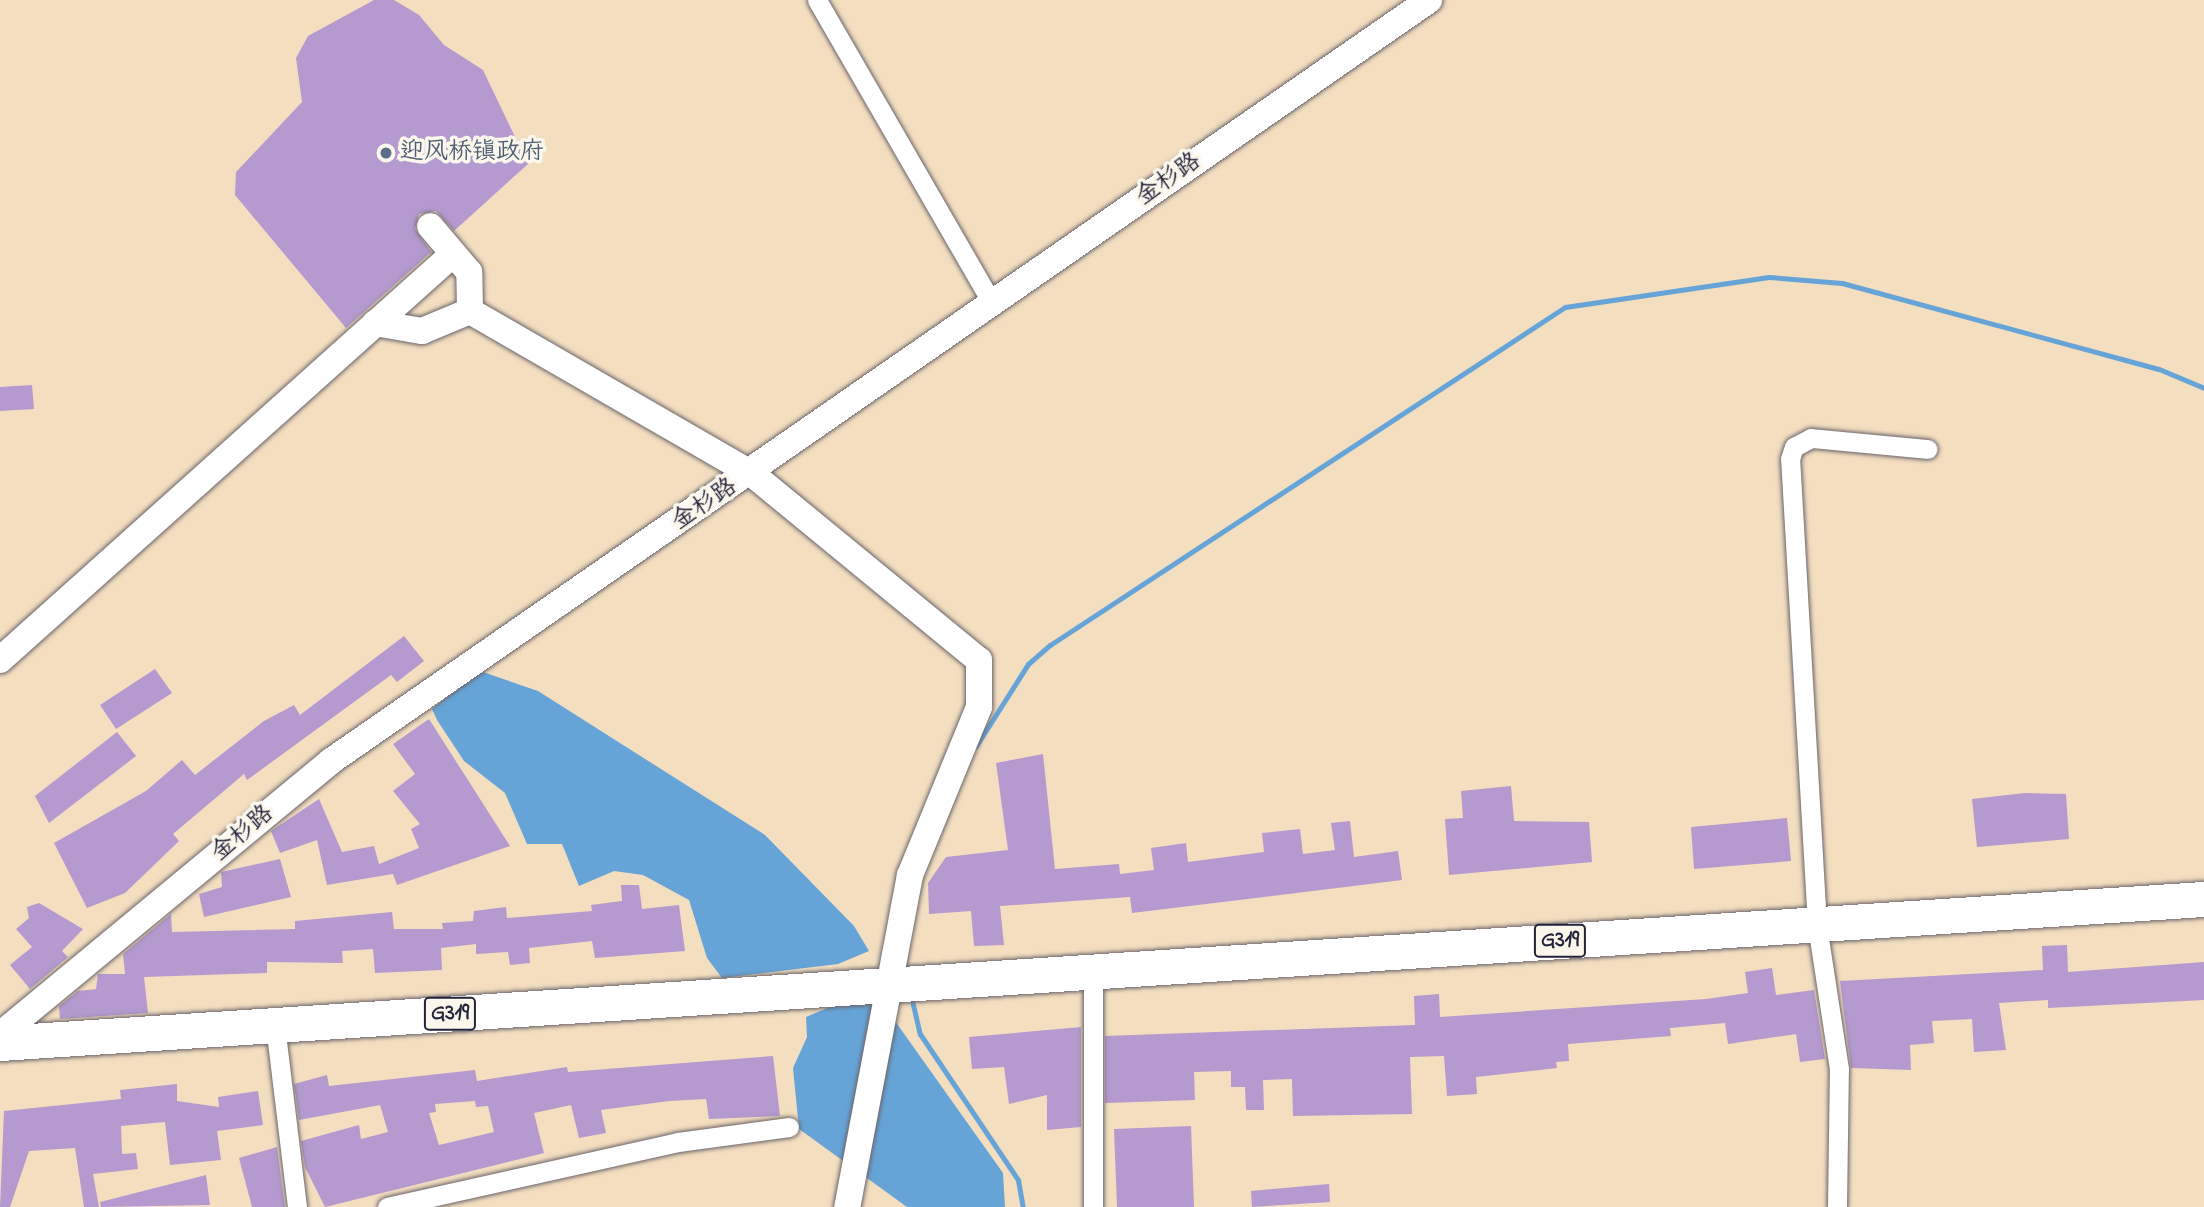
<!DOCTYPE html>
<html>
<head>
<meta charset="utf-8">
<style>
  body { margin:0 }
  #map { position:relative; width:2204px; height:1207px; overflow:hidden; background:#f3dec0; font-family:"Indie Flower","LXGW WenKai TC",sans-serif }
  div>[style] { position:absolute }
  .water>* { inset:0; background:#66a4d8 }
  .stream>* { height:5px; margin:-2.5px; padding:0 2.5px; transform-origin:2.5px; border-radius:2.5px; background:#66a4d8 }
  .building>* { inset:0; background:#b49ace }
  .roads { filter:drop-shadow(0 0 2px #6b646a) drop-shadow(0 0 2px #6b646a) }
  .street>* { height:19px; margin:-9.5px; padding:0 9.5px; transform-origin:9.5px; border-radius:9.5px; background:#fff }
  .secondary>* { height:26px; margin:-13px; padding:0 13px; transform-origin:13px; border-radius:13px; background:#fff }
  .highway>* { height:35px; margin:-17.5px; padding:0 17.5px; transform-origin:17.5px; border-radius:17.5px; background:#fff }
  .dots>* { width:19px; height:19px; translate:-50% -50%; box-sizing:border-box; border:4px solid #fbf7ec; border-radius:50% }
  span { translate:-50% -50%; white-space:nowrap; text-align:center; line-height:1.15; -webkit-text-stroke:7px #fbf7ec; paint-order:stroke }
  .shield-label span { padding:2px 5px; background:#fbf7ec; border:2px solid; border-radius:5px; -webkit-text-stroke-width:0 }
  .shield-label { font-size:23px; color:#22223b; font-weight:700 }
  .service-label { font-size:24px; color:#4e5e75 }
  .left { translate:0 -50%; text-align:left }
  .street-label { font-size:24px; color:#22223b }
</style>
</head>
<body>
<div id="map">
  <div class="water">
    <div style="clip-path:polygon(480px 671px,538px 691px,765px 835px,854px 926px,869px 951px,838px 964px,722px 978px,707px 958px,689px 900px,643px 875px,614px 871px,579px 886px,562px 844px,527px 844px,505px 793px,464px 761px,437px 720px,432px 709px)"></div>
    <div style="clip-path:polygon(853px 997px,876px 999px,895px 1021px,1003px 1173px,1005px 1207px,907px 1207px,799px 1129px,793px 1068px,807px 1037px,806px 1017px)"></div>
  </div>
  <div class="stream">
    <div style="left:976px;top:746px;width:97px;rotate:-57.6deg"></div>
    <div style="left:1028px;top:664px;width:29px;rotate:-41deg"></div>
    <div style="left:1050px;top:645px;width:616px;rotate:-33.28deg"></div>
    <div style="left:1565px;top:307px;width:206px;rotate:-8.4deg"></div>
    <div style="left:1769px;top:277px;width:73px;rotate:4.7deg"></div>
    <div style="left:1842px;top:283px;width:328px;rotate:15.2deg"></div>
    <div style="left:2159px;top:369px;width:49px;rotate:22.9deg"></div>
    <div style="left:911px;top:996px;width:39px;rotate:77deg"></div>
    <div style="left:920px;top:1034px;width:176px;rotate:56.1deg"></div>
    <div style="left:1018px;top:1180px;width:27px;rotate:80deg"></div>
  </div>
  <div class="building">
    <div style="clip-path:polygon(374px 0,394px 0,419px 15px,444px 45px,483px 70px,528px 164px,454px 231px,436px 211px,419px 214px,415px 229px,431px 252px,346px 328px,235px 195px,236px 172px,302px 102px,296px 58px,308px 36px)"></div>
    <div style="clip-path:polygon(32px 385px,34px 409px,0 411px,0 387px)"></div>
    <div style="clip-path:polygon(404px 636px,424px 661px,397px 682px,391px 675px,247px 780px,244px 774px,173px 834px,179px 841px,125px 893px,87px 908px,54px 843px,146px 791px,182px 760px,195px 775px,264px 721px,294px 705px,300px 715px)"></div>
    <div style="clip-path:polygon(155px 669px,172px 693px,116px 729px,100px 705px)"></div>
    <div style="clip-path:polygon(429px 719px,510px 846px,397px 885px,393px 874px,327px 885px,317px 840px,280px 853px,271px 831px,319px 799px,342px 852px,374px 846px,379px 864px,419px 848px,411px 829px,420px 824px,393px 791px,415px 774px,393px 744px)"></div>
    <div style="clip-path:polygon(117px 732px,136px 756px,49px 823px,35px 796px)"></div>
    <div style="clip-path:polygon(1043px 754px,1055px 869px,1119px 864px,1120px 874px,1154px 870px,1151px 848px,1186px 843px,1188px 862px,1264px 852px,1262px 833px,1300px 829px,1303px 854px,1335px 850px,1331px 823px,1350px 821px,1354px 857px,1398px 851px,1402px 880px,1132px 913px,1130px 897px,1000px 906px,1004px 945px,974px 946px,971px 911px,929px 914px,928px 883px,946px 857px,1008px 850px,996px 763px)"></div>
    <div style="clip-path:polygon(1511px 786px,1514px 821px,1589px 822px,1592px 862px,1449px 875px,1445px 819px,1463px 818px,1461px 791px)"></div>
    <div style="clip-path:polygon(2025px 793px,2066px 794px,2069px 839px,1977px 847px,1972px 799px)"></div>
    <div style="clip-path:polygon(1787px 818px,1791px 861px,1694px 869px,1691px 827px)"></div>
    <div style="clip-path:polygon(280px 859px,291px 897px,204px 917px,199px 894px,222px 887px,221px 872px)"></div>
    <div style="clip-path:polygon(621px 885px,639px 885px,642px 909px,679px 905px,685px 951px,595px 958px,592px 941px,529px 948px,530px 963px,510px 965px,508px 952px,476px 954px,476px 944px,441px 948px,442px 970px,375px 973px,373px 949px,342px 951px,343px 963px,267px 962px,267px 973px,144px 977px,148px 1013px,60px 1019px,59px 1006px,78px 991px,96px 989px,98px 974px,125px 974px,123px 954px,171px 914px,172px 932px,295px 929px,295px 921px,392px 912px,394px 929px,443px 929px,442px 923px,473px 921px,474px 911px,506px 907px,507px 918px,592px 911px,591px 905px,622px 901px)"></div>
    <div style="clip-path:polygon(39px 903px,83px 929px,62px 951px,68px 957px,30px 989px,10px 965px,32px 947px,16px 929px,29px 918px,27px 907px)"></div>
    <div style="clip-path:polygon(2067px 945px,2068px 972px,2204px 962px,2204px 1000px,2048px 1008px,2048px 1000px,1999px 1003px,2006px 1050px,1974px 1052px,1972px 1019px,1932px 1021px,1934px 1043px,1910px 1045px,1911px 1070px,1851px 1068px,1840px 981px,2043px 970px,2042px 946px)"></div>
    <div style="clip-path:polygon(1772px 968px,1776px 995px,1814px 990px,1825px 1059px,1800px 1062px,1796px 1034px,1728px 1044px,1725px 1023px,1670px 1028px,1671px 1036px,1568px 1044px,1569px 1061px,1556px 1062px,1557px 1068px,1476px 1077px,1477px 1094px,1447px 1096px,1444px 1056px,1410px 1057px,1412px 1114px,1293px 1116px,1292px 1079px,1263px 1080px,1264px 1110px,1246px 1110px,1245px 1087px,1231px 1087px,1231px 1071px,1194px 1072px,1195px 1100px,1105px 1103px,1105px 1036px,1415px 1025px,1414px 996px,1439px 994px,1440px 1017px,1706px 999px,1748px 993px,1745px 972px)"></div>
    <div style="clip-path:polygon(1081px 1027px,1081px 1127px,1047px 1130px,1047px 1095px,1009px 1104px,1004px 1067px,972px 1069px,969px 1037px)"></div>
    <div style="clip-path:polygon(evenodd,773px 1056px,780px 1116px,709px 1119px,706px 1099px,669px 1101px,601px 1110px,606px 1133px,579px 1138px,571px 1105px,534px 1113px,544px 1153px,325px 1207px,305px 1167px,301px 1141px,359px 1125px,361px 1139px,388px 1132px,380px 1105px,299px 1120px,294px 1084px,327px 1075px,329px 1086px,475px 1070px,477px 1081px,567px 1067px,568px 1072px,773px 1056px,475px 1101px,476px 1107px,488px 1106px,494px 1132px,439px 1145px,429px 1113px,436px 1112px,435px 1104px,475px 1101px)"></div>
    <div style="clip-path:polygon(177px 1084px,177px 1101px,219px 1107px,218px 1097px,258px 1091px,263px 1125px,217px 1131px,221px 1160px,170px 1165px,165px 1122px,121px 1126px,122px 1154px,136px 1153px,138px 1169px,93px 1174px,99px 1207px,84px 1207px,75px 1148px,29px 1151px,10px 1207px,0 1207px,4px 1111px,121px 1099px,120px 1090px)"></div>
    <div style="clip-path:polygon(1191px 1126px,1194px 1207px,1117px 1207px,1114px 1129px)"></div>
    <div style="clip-path:polygon(277px 1147px,285px 1207px,252px 1207px,239px 1158px)"></div>
    <div style="clip-path:polygon(206px 1175px,210px 1205px,101px 1207px,100px 1202px)"></div>
    <div style="clip-path:polygon(1329px 1184px,1330px 1202px,1252px 1207px,1251px 1191px)"></div>
  </div>
  <div class="roads">
    <div class="street">
      <div style="left:817px;top:0;width:350px;rotate:60deg"></div>
      <div style="left:275px;top:1025px;width:183px;rotate:83.1deg"></div>
      <div style="left:387px;top:1207px;width:298px;rotate:-12.6deg"></div>
      <div style="left:678px;top:1142px;width:112px;rotate:-7.7deg"></div>
      <div style="left:1093px;top:1207px;width:235px;rotate:-90deg"></div>
      <div style="left:1837px;top:1207px;width:138px;rotate:-89.2deg"></div>
      <div style="left:1839px;top:1069px;width:146px;rotate:-98.7deg"></div>
      <div style="left:1817px;top:925px;width:467px;rotate:-93.3deg"></div>
      <div style="left:1790px;top:459px;width:13px;rotate:-72deg"></div>
      <div style="left:1794px;top:447px;width:19px;rotate:-28deg"></div>
      <div style="left:1811px;top:438px;width:117px;rotate:5.4deg"></div>
    </div>
    <div class="secondary">
      <div style="left:470px;top:311px;width:324px;rotate:30deg"></div>
      <div style="left:751px;top:473px;width:295px;rotate:39.4deg"></div>
      <div style="left:979px;top:660px;width:47px;rotate:90deg"></div>
      <div style="left:979px;top:707px;width:182px;rotate:112.3deg"></div>
      <div style="left:910px;top:875px;width:338px;rotate:100.7deg"></div>
      <div style="left:375px;top:323px;width:48px;rotate:9.7deg"></div>
      <div style="left:422px;top:331px;width:52px;rotate:-22.6deg"></div>
      <div style="left:470px;top:311px;width:39px;rotate:-91deg"></div>
      <div style="left:469px;top:272px;width:60px;rotate:-130.3deg"></div>
      <div style="left:0;top:660px;width:608px;rotate:-41.87deg"></div>
      <div style="left:0;top:1035px;width:430px;rotate:-39.6deg"></div>
      <div style="left:331px;top:761px;width:1336px;rotate:-34.72deg"></div>
    </div>
    <div class="highway">
      <div style="left:0;top:1043px;width:2209px;rotate:-3.74deg"></div>
    </div>
  </div>
  <div class="dots">
    <div style="left:386px;top:153px;background:#5c6f8a"></div>
  </div>
  <div class="shield-label">
    <span style="left:1560px;top:941px">G319</span>
    <span style="left:450px;top:1014px">G319</span>
  </div>
  <div class="service-label">
    <span class="left" style="left:400px;top:153px">迎风桥镇政府</span>
  </div>
  <div class="street-label">
    <span style="left:1169px;top:180px;rotate:-35deg">金杉路</span>
    <span style="left:705px;top:505px;rotate:-34deg">金杉路</span>
    <span style="left:243px;top:834px;rotate:-40deg">金杉路</span>
  </div>
</div>
</body>
</html>
